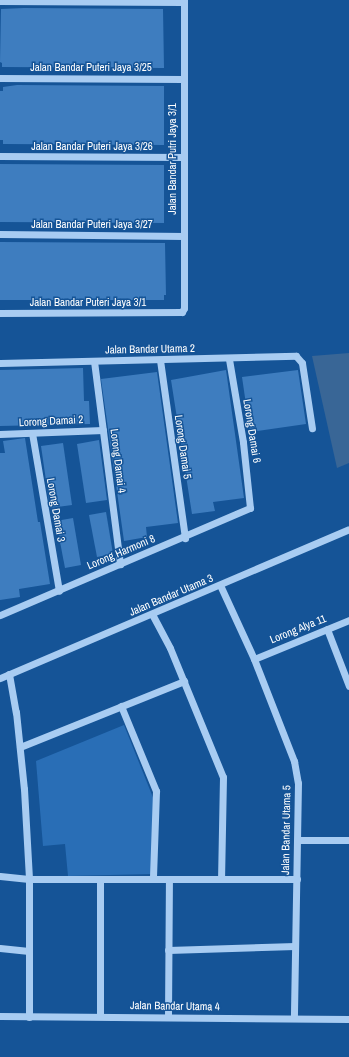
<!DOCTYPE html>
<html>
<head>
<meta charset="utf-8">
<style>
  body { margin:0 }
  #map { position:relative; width:349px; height:1057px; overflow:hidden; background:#155497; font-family:"Archivo Narrow",sans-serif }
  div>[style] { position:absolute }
  .green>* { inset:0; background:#296eb6 }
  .water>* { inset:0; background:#396696 }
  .building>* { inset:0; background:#3e7dbf }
  .minor>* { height:7px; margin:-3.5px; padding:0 3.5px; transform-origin:3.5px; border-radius:3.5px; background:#a8ccf2 }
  span { translate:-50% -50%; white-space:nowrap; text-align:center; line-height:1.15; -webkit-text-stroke:3px #155497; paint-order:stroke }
  .street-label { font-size:11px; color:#fff }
</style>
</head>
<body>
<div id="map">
  <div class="green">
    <div style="clip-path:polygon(124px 725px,154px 800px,152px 874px,68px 876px,65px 844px,43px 846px,36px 761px)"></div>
  </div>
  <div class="water">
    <div style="clip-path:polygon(349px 353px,349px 463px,337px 468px,312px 356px)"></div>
  </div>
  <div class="building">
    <div style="clip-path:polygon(24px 8px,163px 9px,164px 68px,2px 67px,2px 63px,0 62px,1px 9px)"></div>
    <div style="clip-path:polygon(17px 85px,164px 86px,164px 145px,3px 144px,3px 140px,0 140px,0 91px,3px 91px,3px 87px)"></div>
    <div style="clip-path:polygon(0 164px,164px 165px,164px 223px,0 222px)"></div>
    <div style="clip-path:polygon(0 242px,165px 243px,166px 295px,164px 295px,164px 300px,0 300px)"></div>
    <div style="clip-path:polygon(83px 368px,84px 401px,89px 401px,90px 424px,0 426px,0 370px)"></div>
    <div style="clip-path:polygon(226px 370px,244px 498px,213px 502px,215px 511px,192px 514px,171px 380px)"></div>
    <div style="clip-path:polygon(298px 370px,306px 424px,250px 432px,242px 377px)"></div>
    <div style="clip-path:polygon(157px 372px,178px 523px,146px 527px,147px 537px,124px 541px,101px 379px)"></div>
    <div style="clip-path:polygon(25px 438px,38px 522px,40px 522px,50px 584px,19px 589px,20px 597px,0 600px,0 453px,5px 453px,3px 441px)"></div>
    <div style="clip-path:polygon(99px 440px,107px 500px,86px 503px,77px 444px)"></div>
    <div style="clip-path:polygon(63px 443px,72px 505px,50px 508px,41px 446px)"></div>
    <div style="clip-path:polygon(106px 512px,113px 554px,97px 557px,89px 515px)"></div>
    <div style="clip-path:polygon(73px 518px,81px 565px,65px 568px,56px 521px)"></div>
  </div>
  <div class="minor">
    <div style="left:0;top:1px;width:182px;rotate:0.3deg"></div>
    <div style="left:0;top:78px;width:183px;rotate:0.3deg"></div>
    <div style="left:0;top:156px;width:183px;rotate:0.3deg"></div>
    <div style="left:0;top:234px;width:184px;rotate:0.6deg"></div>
    <div style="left:0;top:313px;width:182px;rotate:-0.3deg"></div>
    <div style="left:182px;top:312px;width:4px;rotate:-63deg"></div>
    <div style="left:184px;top:308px;width:308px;rotate:-90deg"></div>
    <div style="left:160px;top:360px;width:180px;rotate:82deg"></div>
    <div style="left:94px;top:361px;width:205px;rotate:82.7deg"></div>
    <div style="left:0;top:363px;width:296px;rotate:-1.4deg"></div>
    <div style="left:296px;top:356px;width:9px;rotate:49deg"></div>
    <div style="left:302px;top:363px;width:66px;rotate:81.3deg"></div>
    <div style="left:32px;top:433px;width:160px;rotate:80.3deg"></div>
    <div style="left:0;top:434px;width:103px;rotate:-2.2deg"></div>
    <div style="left:220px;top:585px;width:81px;rotate:65.3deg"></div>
    <div style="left:254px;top:659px;width:110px;rotate:68.6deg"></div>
    <div style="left:294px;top:761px;width:22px;rotate:80deg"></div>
    <div style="left:298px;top:783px;width:235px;rotate:91deg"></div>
    <div style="left:152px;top:614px;width:38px;rotate:62deg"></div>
    <div style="left:170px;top:648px;width:139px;rotate:67.7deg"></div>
    <div style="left:223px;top:777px;width:102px;rotate:91.1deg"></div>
    <div style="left:0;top:615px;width:272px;rotate:-23.2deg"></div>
    <div style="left:250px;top:508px;width:66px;rotate:-96.1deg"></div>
    <div style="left:243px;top:442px;width:84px;rotate:-99.6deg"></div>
    <div style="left:327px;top:629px;width:61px;rotate:68.9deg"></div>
    <div style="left:254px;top:659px;width:103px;rotate:-22.3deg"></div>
    <div style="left:9px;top:674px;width:39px;rotate:80deg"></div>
    <div style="left:16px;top:712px;width:77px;rotate:84.1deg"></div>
    <div style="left:24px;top:789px;width:90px;rotate:86.8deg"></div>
    <div style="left:29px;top:879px;width:138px;rotate:90deg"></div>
    <div style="left:0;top:678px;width:379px;rotate:-23.1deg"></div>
    <div style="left:121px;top:706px;width:92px;rotate:67.6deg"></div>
    <div style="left:156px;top:791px;width:88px;rotate:92deg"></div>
    <div style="left:20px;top:747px;width:177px;rotate:-21.9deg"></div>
    <div style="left:298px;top:840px;width:51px"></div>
    <div style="left:0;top:876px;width:29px;rotate:6deg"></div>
    <div style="left:29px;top:879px;width:268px"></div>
    <div style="left:100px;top:879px;width:137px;rotate:90deg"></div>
    <div style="left:0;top:948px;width:29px;rotate:6deg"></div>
    <div style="left:168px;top:950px;width:127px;rotate:-1.8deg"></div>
    <div style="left:0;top:1016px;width:349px;rotate:0.5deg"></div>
    <div style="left:168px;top:1016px;width:137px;rotate:-89.6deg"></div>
  </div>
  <div class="street-label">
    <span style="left:91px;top:67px">Jalan Bandar Puteri Jaya 3/25</span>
    <span style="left:92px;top:146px">Jalan Bandar Puteri Jaya 3/26</span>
    <span style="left:172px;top:159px;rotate:-90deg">Jalan Bandar Putri Jaya 3/1</span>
    <span style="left:92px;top:224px">Jalan Bandar Puteri Jaya 3/27</span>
    <span style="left:88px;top:302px">Jalan Bandar Puteri Jaya 3/1</span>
    <span style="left:150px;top:349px;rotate:-1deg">Jalan Bandar Utama 2</span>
    <span style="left:51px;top:421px;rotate:-3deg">Lorong Damai 2</span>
    <span style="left:252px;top:431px;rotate:81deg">Lorong Damai 6</span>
    <span style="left:183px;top:447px;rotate:82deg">Lorong Damai 5</span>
    <span style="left:118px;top:461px;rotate:83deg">Lorong Damai 4</span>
    <span style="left:56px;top:510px;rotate:80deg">Lorong Damai 3</span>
    <span style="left:121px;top:552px;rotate:-23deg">Lorong Harmoni 8</span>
    <span style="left:171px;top:595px;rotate:-23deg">Jalan Bandar Utama 3</span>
    <span style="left:298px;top:629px;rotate:-22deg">Lorong Alya 11</span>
    <span style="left:286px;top:830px;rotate:-89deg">Jalan Bandar Utama 5</span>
    <span style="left:175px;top:1006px;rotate:1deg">Jalan Bandar Utama 4</span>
  </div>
</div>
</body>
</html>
